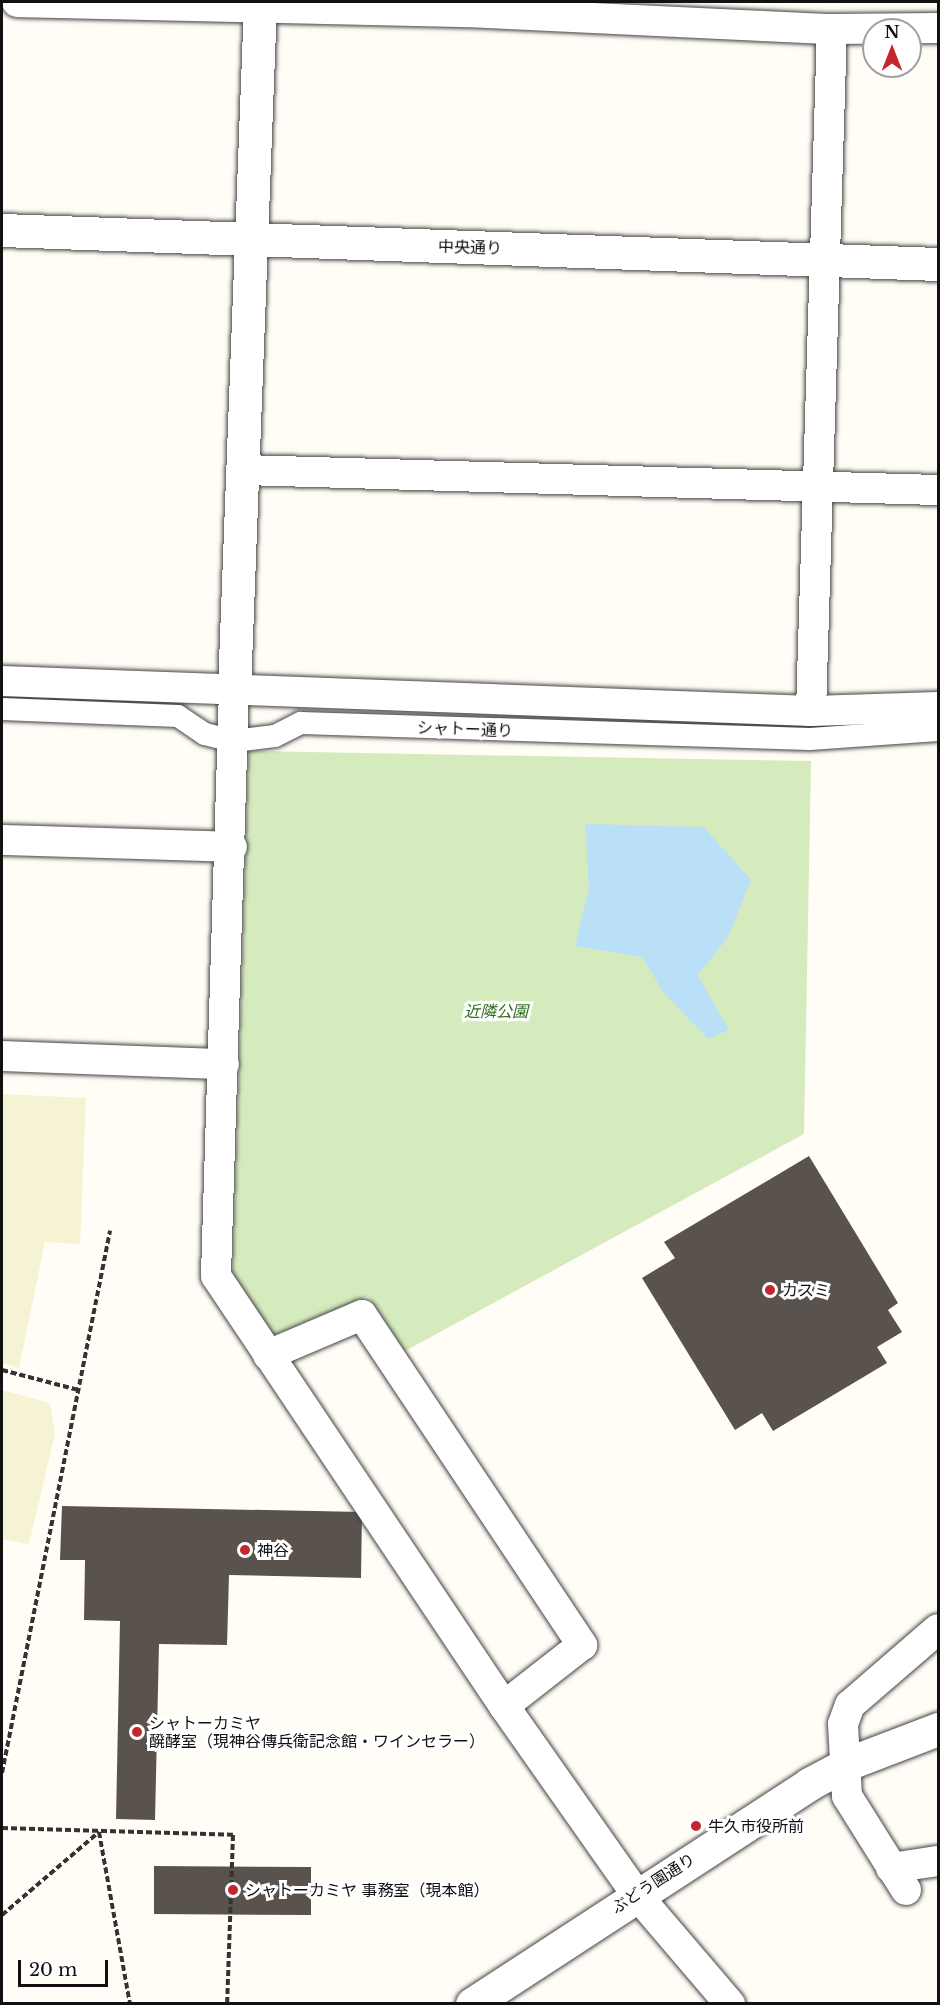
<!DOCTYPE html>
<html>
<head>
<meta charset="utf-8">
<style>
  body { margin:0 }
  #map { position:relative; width:940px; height:2005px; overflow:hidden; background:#fffdf5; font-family:"Libre Baskerville","Noto Sans JP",serif }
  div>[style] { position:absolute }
  .farmland>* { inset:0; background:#f6f3d4 }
  .green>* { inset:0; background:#d5ebbd }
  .water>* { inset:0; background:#b9e0f7 }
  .building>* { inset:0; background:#5a524d }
  .path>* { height:4px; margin-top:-2px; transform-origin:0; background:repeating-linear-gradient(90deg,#333 0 6px,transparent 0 9px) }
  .roads { filter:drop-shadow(0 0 2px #444) drop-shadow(0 0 2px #444) }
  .pedestrian>* { height:22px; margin:-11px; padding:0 11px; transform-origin:11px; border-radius:11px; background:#fff }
  .minor>* { height:30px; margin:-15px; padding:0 15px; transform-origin:15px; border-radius:15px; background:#fff }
  .tertiary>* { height:33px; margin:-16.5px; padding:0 16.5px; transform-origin:16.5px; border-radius:16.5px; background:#fff }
  .dots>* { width:16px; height:16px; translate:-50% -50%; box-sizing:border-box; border:3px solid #fff; border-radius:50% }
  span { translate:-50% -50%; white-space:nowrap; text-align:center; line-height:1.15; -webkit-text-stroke:6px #fff; paint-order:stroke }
  .street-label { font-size:16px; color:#111 }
  .park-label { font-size:16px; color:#2f6b1f; font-style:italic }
  .poi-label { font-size:16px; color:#111 }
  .left { translate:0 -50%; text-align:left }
  .frame { position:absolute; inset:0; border:3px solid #111; pointer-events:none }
  .north { position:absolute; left:862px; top:18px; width:60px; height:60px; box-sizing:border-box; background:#fff; border:2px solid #a0a0a0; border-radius:50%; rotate:0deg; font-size:16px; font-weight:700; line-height:24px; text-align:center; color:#111 }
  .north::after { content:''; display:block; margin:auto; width:21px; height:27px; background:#c4262e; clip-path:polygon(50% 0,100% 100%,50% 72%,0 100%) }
  .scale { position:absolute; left:18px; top:1960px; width:90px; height:27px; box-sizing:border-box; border:3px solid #111; border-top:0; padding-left:8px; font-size:18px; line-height:21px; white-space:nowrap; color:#111; -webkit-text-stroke:4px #fff; paint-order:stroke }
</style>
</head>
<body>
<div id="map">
  <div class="farmland">
    <div style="clip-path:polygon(2px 1094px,86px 1098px,80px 1244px,45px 1242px,19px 1368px,2px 1363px)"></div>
    <div style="clip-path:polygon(2px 1390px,50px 1403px,55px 1434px,29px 1544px,2px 1539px)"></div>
  </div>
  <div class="green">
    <div style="clip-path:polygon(249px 751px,811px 761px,804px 1134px,405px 1351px,368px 1296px,274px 1335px,233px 1276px)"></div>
  </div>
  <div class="water">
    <div style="clip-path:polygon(585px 824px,704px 827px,751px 880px,728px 937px,698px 975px,729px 1030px,708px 1039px,664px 993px,642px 957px,575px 946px,589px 888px)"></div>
  </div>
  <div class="building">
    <div style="clip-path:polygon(809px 1156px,898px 1303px,888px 1310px,902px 1332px,877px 1347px,887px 1363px,773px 1431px,762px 1413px,735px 1430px,642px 1278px,675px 1258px,664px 1242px)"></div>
    <div style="clip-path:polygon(62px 1506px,362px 1512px,361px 1578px,229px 1575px,227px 1645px,159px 1644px,155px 1820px,116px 1819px,120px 1621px,84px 1620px,85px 1560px,60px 1560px)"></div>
    <div style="clip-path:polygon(154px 1866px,311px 1867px,311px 1915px,154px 1914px)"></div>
  </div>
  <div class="path">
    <div style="left:2px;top:1370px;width:79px;rotate:14.7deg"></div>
    <div style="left:2px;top:1773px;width:553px;rotate:-78.73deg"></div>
    <div style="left:2px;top:1828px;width:231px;rotate:1.7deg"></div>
    <div style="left:233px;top:1835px;width:169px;rotate:92deg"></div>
    <div style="left:2px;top:1915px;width:128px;rotate:-40.6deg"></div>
    <div style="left:99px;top:1832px;width:175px;rotate:79.8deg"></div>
  </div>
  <div class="roads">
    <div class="pedestrian">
      <div style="left:2px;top:709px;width:176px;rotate:2.3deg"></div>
      <div style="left:178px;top:716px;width:32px;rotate:34deg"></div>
      <div style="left:205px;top:734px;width:30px;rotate:14deg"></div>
      <div style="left:234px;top:741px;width:41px;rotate:-7deg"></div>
      <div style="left:275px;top:736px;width:29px;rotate:-27deg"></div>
      <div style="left:301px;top:723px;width:509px;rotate:1.8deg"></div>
      <div style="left:810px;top:739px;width:128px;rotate:-4deg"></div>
    </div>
    <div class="minor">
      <div style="left:17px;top:2px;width:449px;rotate:1.3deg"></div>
      <div style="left:466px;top:12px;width:366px;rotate:2.7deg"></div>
      <div style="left:832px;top:29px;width:106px;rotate:-0.5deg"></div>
      <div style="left:243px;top:470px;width:695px;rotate:1.65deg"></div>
      <div style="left:2px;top:681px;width:810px;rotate:2.12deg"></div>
      <div style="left:811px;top:711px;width:127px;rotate:-1.8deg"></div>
      <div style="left:234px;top:689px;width:587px;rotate:91.76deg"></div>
      <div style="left:216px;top:1276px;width:518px;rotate:56.19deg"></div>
      <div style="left:504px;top:1706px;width:230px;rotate:54.9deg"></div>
      <div style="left:636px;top:1894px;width:145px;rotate:49.5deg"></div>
      <div style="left:811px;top:711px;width:682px;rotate:-88.24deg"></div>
      <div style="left:2px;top:840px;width:230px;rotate:1.7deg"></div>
      <div style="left:2px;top:1056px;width:222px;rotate:2.1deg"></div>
      <div style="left:268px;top:1355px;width:102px;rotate:-23.1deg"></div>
      <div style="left:362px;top:1315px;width:397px;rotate:56.3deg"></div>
      <div style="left:582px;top:1645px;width:99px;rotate:142deg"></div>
      <div style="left:891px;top:1868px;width:48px;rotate:-8.5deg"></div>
      <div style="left:906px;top:1890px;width:111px;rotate:-122.1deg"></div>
      <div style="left:847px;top:1796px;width:72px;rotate:-93.2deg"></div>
      <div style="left:843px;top:1724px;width:20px;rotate:-70deg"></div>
      <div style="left:850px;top:1705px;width:116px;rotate:-40.8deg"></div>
    </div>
    <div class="tertiary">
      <div style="left:2px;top:230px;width:937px;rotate:2.08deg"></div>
      <div style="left:234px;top:689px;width:687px;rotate:-87.83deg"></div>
      <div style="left:472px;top:2004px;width:402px;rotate:-33.1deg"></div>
      <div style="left:809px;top:1784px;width:40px;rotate:-28deg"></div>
      <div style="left:844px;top:1765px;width:101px;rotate:-21deg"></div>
    </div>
  </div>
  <div class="dots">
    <div style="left:770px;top:1290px;background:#c4262e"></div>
    <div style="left:245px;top:1550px;background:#c4262e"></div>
    <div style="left:137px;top:1732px;background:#c4262e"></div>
    <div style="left:696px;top:1826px;background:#c4262e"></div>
    <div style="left:233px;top:1890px;background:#c4262e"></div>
  </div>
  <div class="street-label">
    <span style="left:470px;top:247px;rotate:2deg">中央通り</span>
    <span style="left:465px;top:729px;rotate:2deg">シャトー通り</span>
    <span style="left:653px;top:1883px;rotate:-33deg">ぶどう園通り</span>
  </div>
  <div class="park-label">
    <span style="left:496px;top:1011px">近隣公園</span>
  </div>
  <div class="poi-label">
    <span class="left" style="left:782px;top:1290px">カスミ</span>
    <span class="left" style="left:257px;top:1550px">神谷</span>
    <span class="left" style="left:149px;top:1732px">シャトーカミヤ<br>醗酵室（現神谷傳兵衛記念館・ワインセラー）</span>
    <span class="left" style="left:708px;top:1826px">牛久市役所前</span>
    <span class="left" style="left:245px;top:1890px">シャトーカミヤ 事務室（現本館）</span>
  </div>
  <div class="frame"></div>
  <div class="north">N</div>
  <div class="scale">20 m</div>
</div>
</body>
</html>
